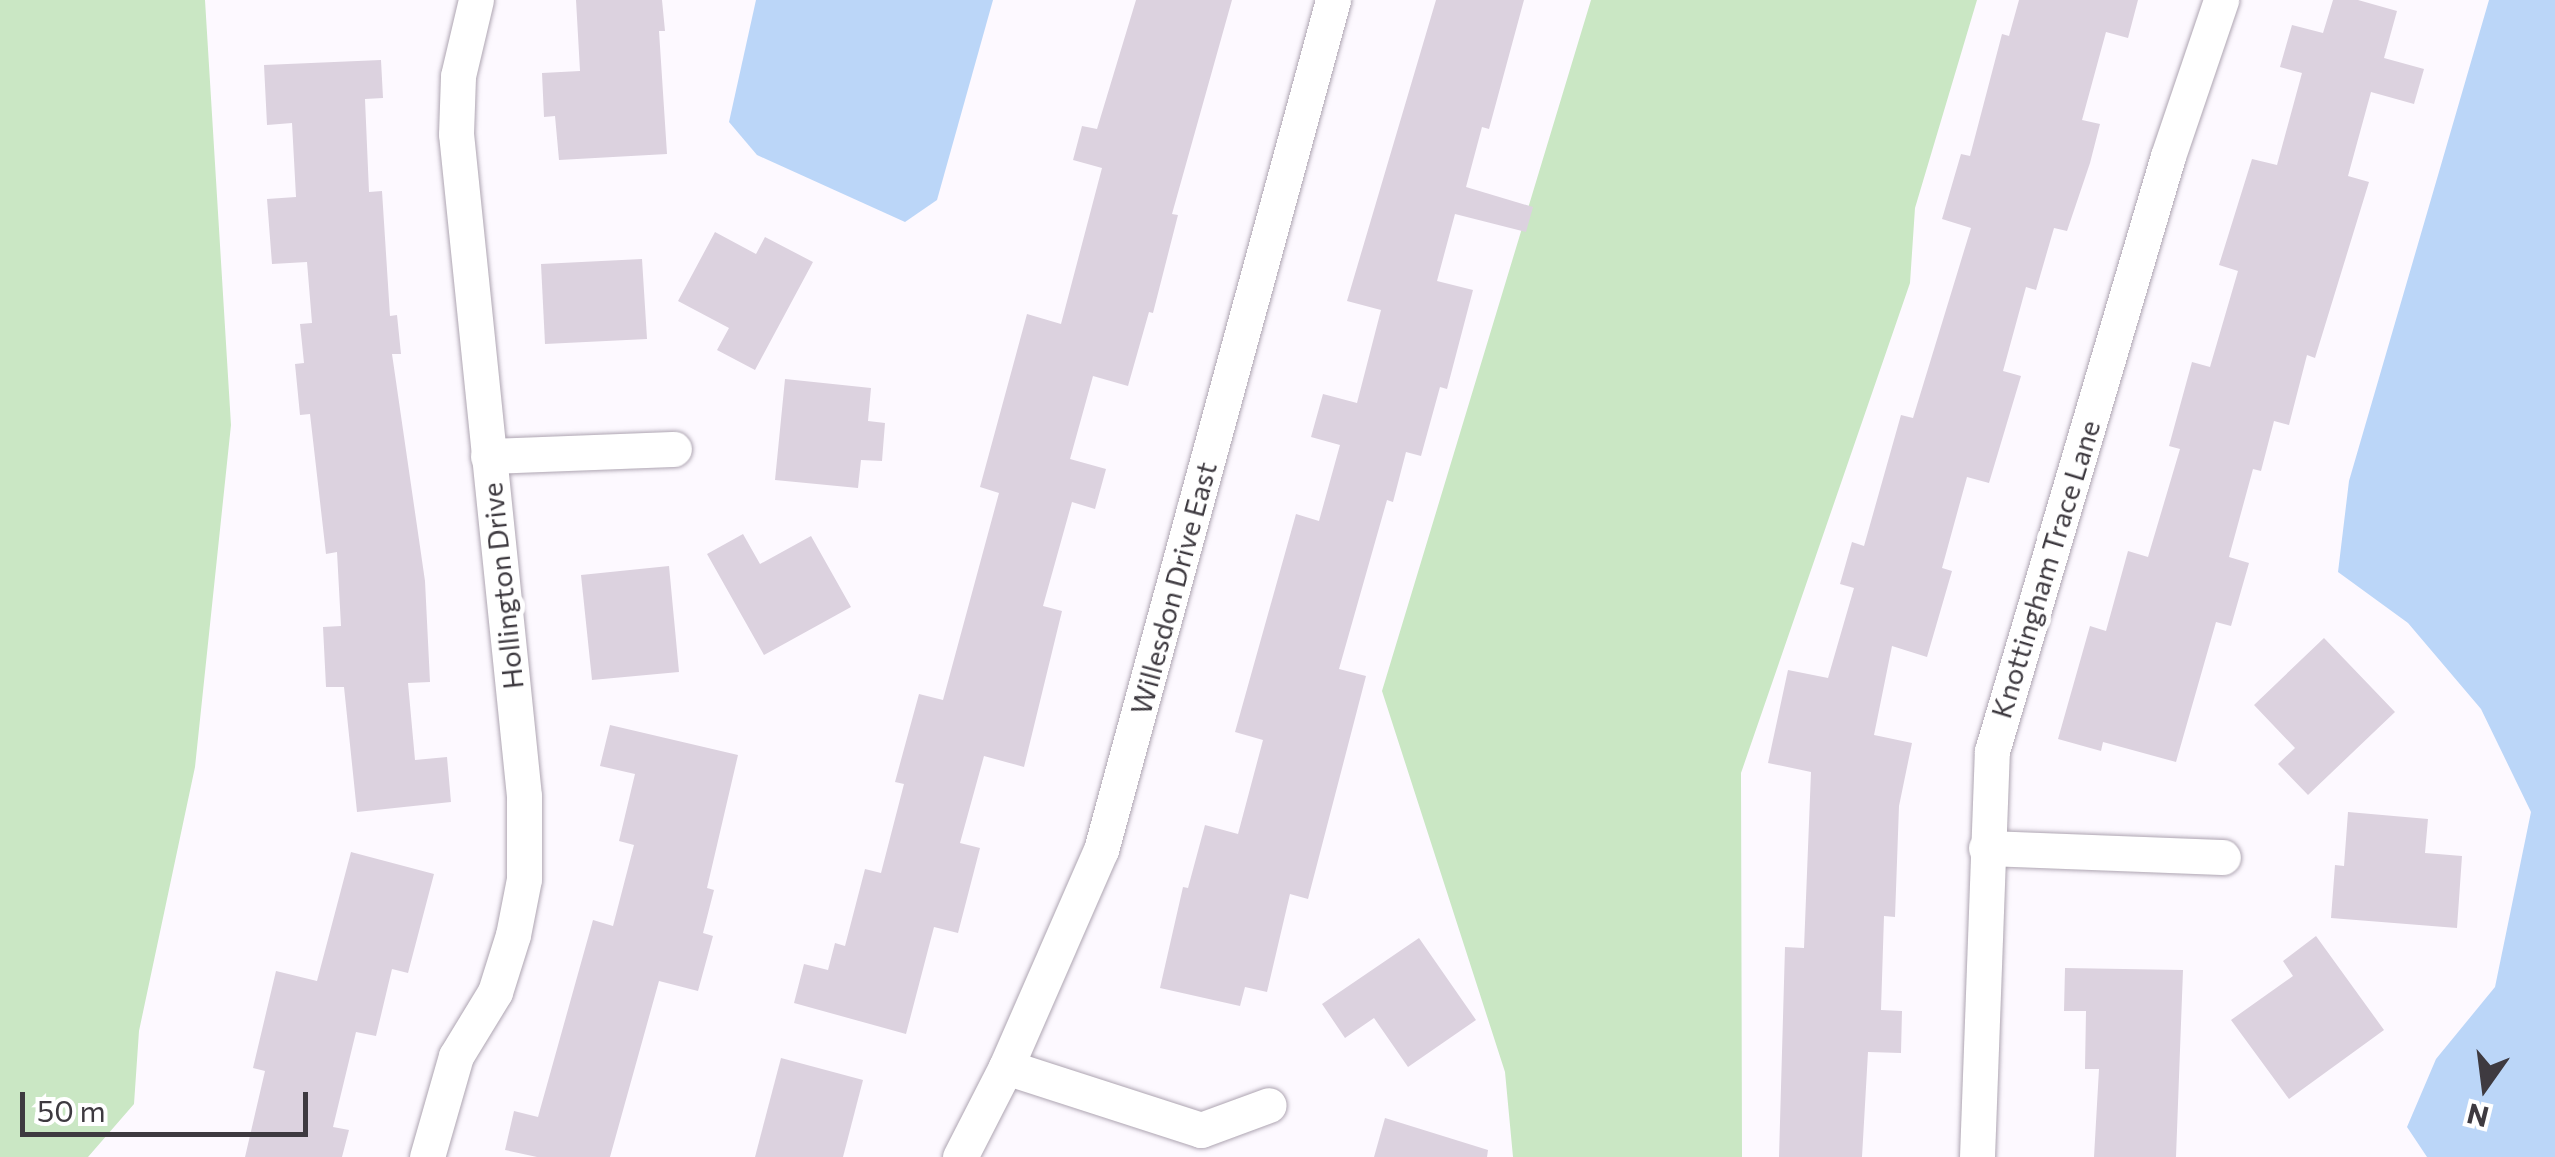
<!DOCTYPE html>
<html>
<head>
<meta charset="utf-8">
<style>
  body { margin:0 }
  #map { position:relative; width:2555px; height:1157px; overflow:hidden; background:#fdf9ff; font-family:Commissioner,sans-serif }
  div>[style] { position:absolute }
  .green>* { inset:0; background:#cae7c4 }
  .water>* { inset:0; background:#bbd6f8 }
  .building>* { inset:0; background:#dcd2df }
  .roads { filter:drop-shadow(0 0 2px #aea5b2) drop-shadow(0 0 2px #aea5b2) }
  .street>* { height:35px; margin:-17.5px; padding:0 17.5px; transform-origin:17.5px; border-radius:17.5px; background:#fff }
  span { translate:-50% -50%; white-space:nowrap; text-align:center; line-height:1.15; -webkit-text-stroke:10px #fff; paint-order:stroke }
  .street-label { font-size:28px; color:#3e3a40 }
  .north { position:absolute; left:2435px; top:1037px; width:100px; height:100px; -webkit-text-stroke:8px #fff; paint-order:stroke; rotate:194deg; font-size:28px; font-weight:700; line-height:40px; text-align:center; color:#3e3a40 }
  .north::after { content:''; display:block; margin:auto; width:35px; height:45px; background:#3e3a40; clip-path:polygon(50% 0,100% 100%,50% 72%,0 100%) }
  .scale { position:absolute; left:20px; top:1092px; width:288px; height:45px; box-sizing:border-box; border:5px solid #3e3a40; border-top:0; padding-left:12px; font-size:30px; line-height:35px; white-space:nowrap; color:#3e3a40; -webkit-text-stroke:8px #fff; paint-order:stroke }
</style>
</head>
<body>
<div id="map">
  <div class="green">
    <div style="clip-path:polygon(0 0,205px 0,231px 425px,195px 767px,139px 1031px,134px 1104px,88px 1157px,0 1157px)"></div>
    <div style="clip-path:polygon(1591px 0,1977px 0,1915px 208px,1910px 283px,1741px 773px,1742px 1157px,1513px 1157px,1505px 1072px,1382px 691px)"></div>
  </div>
  <div class="water">
    <div style="clip-path:polygon(756px 0,993px 0,937px 200px,905px 222px,757px 155px,729px 122px)"></div>
    <div style="clip-path:polygon(2489px 0,2555px 0,2555px 1157px,2427px 1157px,2407px 1127px,2436px 1059px,2495px 987px,2531px 812px,2481px 709px,2408px 623px,2338px 572px,2349px 481px)"></div>
  </div>
  <div class="building">
    <div style="clip-path:polygon(576px 0,662px 0,665px 31px,659px 31px,667px 154px,559px 160px,555px 116px,544px 117px,542px 73px,580px 71px)"></div>
    <div style="clip-path:polygon(1136px 0,1232px 0,1172px 214px,1178px 215px,1153px 313px,1149px 312px,1128px 386px,1093px 376px,1070px 459px,1106px 469px,1095px 509px,1072px 502px,1043px 606px,1062px 611px,1024px 767px,984px 756px,960px 843px,980px 848px,958px 933px,934px 927px,906px 1034px,794px 1003px,804px 964px,828px 970px,835px 943px,845px 946px,865px 869px,881px 873px,904px 784px,895px 782px,919px 694px,943px 700px,999px 493px,980px 487px,1027px 314px,1061px 324px,1102px 168px,1073px 160px,1082px 126px,1097px 129px)"></div>
    <div style="clip-path:polygon(1436px 0,1524px 0,1489px 129px,1482px 127px,1466px 187px,1533px 207px,1526px 232px,1455px 214px,1437px 281px,1473px 290px,1447px 389px,1440px 387px,1421px 456px,1406px 452px,1393px 502px,1387px 500px,1339px 669px,1366px 676px,1308px 899px,1290px 894px,1267px 992px,1245px 987px,1240px 1006px,1160px 988px,1183px 887px,1188px 888px,1205px 825px,1238px 834px,1263px 740px,1235px 732px,1296px 514px,1319px 521px,1340px 445px,1311px 437px,1323px 394px,1357px 403px,1381px 310px,1347px 301px)"></div>
    <div style="clip-path:polygon(2019px 0,2138px 0,2128px 38px,2106px 32px,2082px 120px,2100px 124px,2090px 163px,2067px 231px,2054px 228px,2036px 290px,2026px 287px,2003px 371px,2021px 376px,1989px 483px,1967px 477px,1942px 568px,1952px 571px,1927px 657px,1892px 646px,1874px 735px,1912px 743px,1899px 806px,1895px 917px,1884px 916px,1881px 1010px,1902px 1011px,1901px 1053px,1868px 1052px,1862px 1157px,1779px 1157px,1785px 947px,1804px 948px,1811px 772px,1768px 763px,1788px 670px,1828px 678px,1854px 588px,1840px 584px,1852px 542px,1864px 546px,1901px 415px,1913px 418px,1971px 228px,1942px 219px,1961px 154px,1970px 156px,2002px 34px,2009px 36px)"></div>
    <div style="clip-path:polygon(2333px 0,2358px 0,2397px 11px,2384px 58px,2424px 69px,2414px 104px,2371px 92px,2348px 176px,2369px 182px,2315px 358px,2307px 355px,2289px 425px,2274px 421px,2261px 471px,2253px 469px,2229px 557px,2249px 563px,2231px 626px,2216px 622px,2176px 762px,2103px 742px,2101px 751px,2058px 739px,2090px 626px,2106px 631px,2128px 551px,2148px 557px,2180px 449px,2169px 446px,2192px 362px,2210px 367px,2238px 271px,2219px 265px,2252px 159px,2277px 165px,2302px 73px,2280px 67px,2292px 25px,2323px 33px)"></div>
    <div style="clip-path:polygon(381px 60px,383px 98px,365px 99px,369px 192px,382px 191px,390px 316px,397px 315px,401px 354px,392px 354px,425px 581px,430px 682px,408px 683px,415px 760px,447px 757px,451px 802px,357px 812px,344px 687px,326px 687px,323px 627px,341px 626px,337px 552px,326px 554px,310px 414px,300px 415px,295px 364px,304px 363px,300px 324px,312px 323px,307px 262px,272px 264px,267px 199px,296px 197px,292px 123px,267px 125px,264px 65px)"></div>
    <div style="clip-path:polygon(715px 232px,756px 254px,765px 237px,813px 262px,755px 370px,717px 350px,729px 328px,678px 301px)"></div>
    <div style="clip-path:polygon(642px 259px,647px 339px,545px 344px,541px 264px)"></div>
    <div style="clip-path:polygon(785px 379px,871px 388px,868px 421px,885px 423px,882px 461px,861px 460px,858px 488px,775px 480px)"></div>
    <div style="clip-path:polygon(743px 534px,760px 564px,811px 536px,851px 607px,764px 655px,707px 554px)"></div>
    <div style="clip-path:polygon(669px 566px,679px 672px,592px 680px,581px 575px)"></div>
    <div style="clip-path:polygon(2324px 638px,2395px 712px,2308px 795px,2278px 764px,2295px 748px,2254px 705px)"></div>
    <div style="clip-path:polygon(610px 725px,738px 755px,707px 888px,714px 890px,703px 933px,713px 936px,698px 991px,659px 981px,610px 1157px,537px 1157px,505px 1150px,514px 1111px,538px 1117px,593px 920px,613px 926px,634px 845px,619px 841px,635px 774px,600px 766px)"></div>
    <div style="clip-path:polygon(2348px 812px,2428px 819px,2425px 853px,2462px 856px,2457px 928px,2331px 918px,2335px 865px,2344px 866px)"></div>
    <div style="clip-path:polygon(351px 852px,434px 874px,408px 973px,392px 969px,376px 1036px,356px 1032px,333px 1127px,349px 1130px,342px 1157px,245px 1157px,265px 1071px,253px 1068px,276px 971px,317px 981px)"></div>
    <div style="clip-path:polygon(2316px 936px,2384px 1030px,2289px 1099px,2231px 1020px,2293px 976px,2283px 961px)"></div>
    <div style="clip-path:polygon(1419px 938px,1476px 1020px,1408px 1067px,1374px 1018px,1345px 1038px,1322px 1004px)"></div>
    <div style="clip-path:polygon(2065px 968px,2183px 970px,2176px 1157px,2094px 1157px,2099px 1069px,2085px 1069px,2086px 1011px,2064px 1011px)"></div>
    <div style="clip-path:polygon(781px 1058px,863px 1080px,843px 1157px,755px 1157px)"></div>
    <div style="clip-path:polygon(1385px 1118px,1488px 1150px,1487px 1157px,1374px 1157px)"></div>
  </div>
  <div class="roads">
    <div class="street">
      <div style="left:488px;top:456px;width:186px;rotate:-2.2deg"></div>
      <div style="left:1986px;top:848px;width:237px;rotate:2.2deg"></div>
      <div style="left:1006px;top:1067px;width:205px;rotate:17.9deg"></div>
      <div style="left:1201px;top:1130px;width:72px;rotate:-20.2deg"></div>
      <div style="left:427px;top:1157px;width:105px;rotate:-74deg"></div>
      <div style="left:456px;top:1056px;width:75px;rotate:-58.6deg"></div>
      <div style="left:495px;top:992px;width:60px;rotate:-72.5deg"></div>
      <div style="left:513px;top:935px;width:57px;rotate:-78.9deg"></div>
      <div style="left:524px;top:879px;width:83px;rotate:-90deg"></div>
      <div style="left:524px;top:796px;width:665px;rotate:-95.86deg"></div>
      <div style="left:456px;top:134px;width:58px;rotate:-88deg"></div>
      <div style="left:458px;top:76px;width:78px;rotate:-76.7deg"></div>
      <div style="left:960px;top:1157px;width:101px;rotate:-62.9deg"></div>
      <div style="left:1006px;top:1067px;width:237px;rotate:-66.4deg"></div>
      <div style="left:1101px;top:850px;width:881px;rotate:-74.73deg"></div>
      <div style="left:1977px;top:1157px;width:406px;rotate:-87.9deg"></div>
      <div style="left:1992px;top:751px;width:620px;rotate:-73.52deg"></div>
      <div style="left:2168px;top:156px;width:165px;rotate:-71.2deg"></div>
    </div>
  </div>
  <div class="street-label">
    <span style="left:2045px;top:569px;rotate:-73deg">Knottingham Trace Lane</span>
    <span style="left:502px;top:586px;rotate:-96deg">Hollington Drive</span>
    <span style="left:1173px;top:588px;rotate:-75deg">Willesdon Drive East</span>
  </div>
  <div class="north">N</div>
  <div class="scale">50 m</div>
</div>
</body>
</html>
